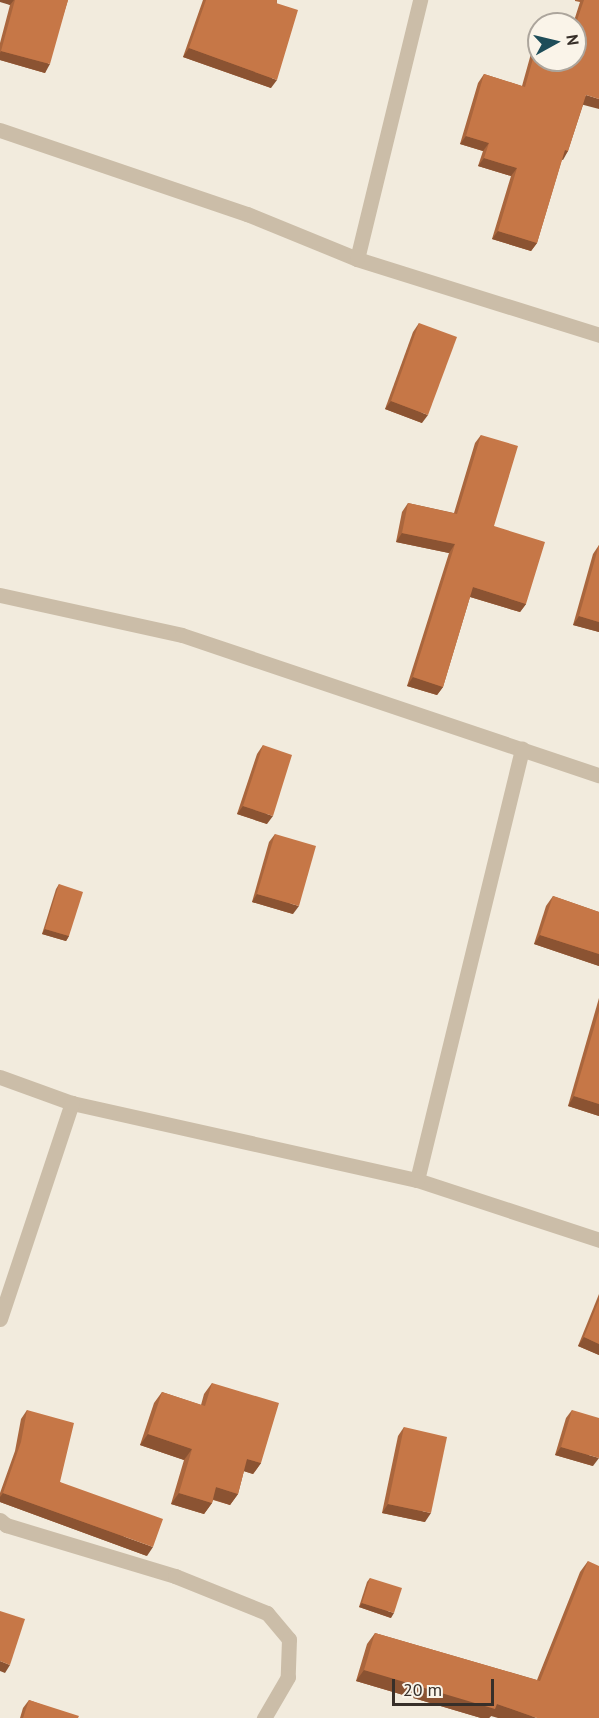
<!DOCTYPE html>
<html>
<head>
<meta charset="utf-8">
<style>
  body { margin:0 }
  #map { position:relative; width:599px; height:1718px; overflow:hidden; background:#f2ebdd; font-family:"PT Sans",sans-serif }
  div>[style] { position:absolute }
  .minor>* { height:15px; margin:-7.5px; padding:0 7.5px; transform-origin:7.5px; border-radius:7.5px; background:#cbbda8 }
  .wall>* { inset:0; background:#aa663d }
  .shaded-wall>* { inset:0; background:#8b5332 }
  .building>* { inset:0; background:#c67747 }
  span { translate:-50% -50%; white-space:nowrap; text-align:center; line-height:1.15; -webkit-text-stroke:4.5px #faf4e9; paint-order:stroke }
  .north { position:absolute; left:527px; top:12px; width:60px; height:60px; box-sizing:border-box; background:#faf4e9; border:2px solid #aca59c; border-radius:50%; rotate:82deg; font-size:16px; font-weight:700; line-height:24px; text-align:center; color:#372f29 }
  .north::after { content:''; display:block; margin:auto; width:21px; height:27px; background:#1e4d59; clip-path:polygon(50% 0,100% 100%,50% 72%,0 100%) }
  .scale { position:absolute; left:392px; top:1679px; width:102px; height:27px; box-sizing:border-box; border:3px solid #372f29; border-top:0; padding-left:8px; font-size:18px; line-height:21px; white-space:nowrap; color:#372f29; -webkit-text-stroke:4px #faf4e9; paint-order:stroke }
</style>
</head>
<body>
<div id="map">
  <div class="minor">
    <div style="left:0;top:130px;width:261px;rotate:18.8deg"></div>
    <div style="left:247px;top:214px;width:119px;rotate:22.2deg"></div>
    <div style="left:357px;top:259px;width:254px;rotate:17.4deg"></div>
    <div style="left:357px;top:259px;width:267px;rotate:-76.3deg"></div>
    <div style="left:0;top:595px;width:186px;rotate:12.4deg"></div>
    <div style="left:182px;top:635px;width:440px;rotate:18.6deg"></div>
    <div style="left:0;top:1077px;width:77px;rotate:19.9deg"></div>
    <div style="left:72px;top:1103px;width:353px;rotate:12.6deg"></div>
    <div style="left:417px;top:1180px;width:192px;rotate:18.2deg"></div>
    <div style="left:417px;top:1180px;width:444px;rotate:-76.3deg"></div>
    <div style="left:0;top:1319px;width:228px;rotate:-71.6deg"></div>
    <div style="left:0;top:1520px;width:8px;rotate:40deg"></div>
    <div style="left:6px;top:1525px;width:177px;rotate:16.8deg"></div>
    <div style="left:175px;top:1576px;width:99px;rotate:21.9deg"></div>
    <div style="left:267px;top:1613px;width:34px;rotate:50deg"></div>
    <div style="left:289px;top:1639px;width:38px;rotate:92deg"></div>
    <div style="left:288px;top:1677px;width:48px;rotate:120.3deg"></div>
  </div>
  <div class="wall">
    <div style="clip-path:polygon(0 0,68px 0,45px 73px,0 60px,0 43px,10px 5px)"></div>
    <div style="clip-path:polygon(203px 0,277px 0,271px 88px,183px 57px)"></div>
    <div style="clip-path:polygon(575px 0,599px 0,583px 105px,568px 151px,562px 159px,537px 243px,531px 251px,492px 239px,511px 176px,478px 166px,483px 151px,460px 144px,478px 83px,484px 74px,522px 86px,532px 50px,538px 41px,575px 60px,575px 24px,573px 24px,580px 2px,575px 1px)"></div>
    <div style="clip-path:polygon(419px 323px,422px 423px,385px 409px,413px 332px)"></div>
    <div style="clip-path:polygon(481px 435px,494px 526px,526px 604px,520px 612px,470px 597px,443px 687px,437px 695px,407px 686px,449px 553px,396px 542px,402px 512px,408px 503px,454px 513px,475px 443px)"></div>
    <div style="clip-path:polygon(599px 545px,599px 632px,573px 625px,593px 554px)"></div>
    <div style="clip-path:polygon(263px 745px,267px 824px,237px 814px,257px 754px)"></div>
    <div style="clip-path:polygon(275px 834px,293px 914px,252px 902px,269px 842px)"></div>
    <div style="clip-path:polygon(59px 884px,69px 936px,66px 941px,42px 934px,56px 889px)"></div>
    <div style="clip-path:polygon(553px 896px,599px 912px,599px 966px,534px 944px,546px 906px)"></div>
    <div style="clip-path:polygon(599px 998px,599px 1116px,568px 1106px)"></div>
    <div style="clip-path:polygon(599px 1294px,599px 1355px,578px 1346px)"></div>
    <div style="clip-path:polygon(212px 1383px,261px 1463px,253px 1474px,244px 1471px,238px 1494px,230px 1505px,213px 1500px,212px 1503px,204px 1514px,171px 1504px,184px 1460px,140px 1445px,154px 1403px,162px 1392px,201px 1405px,204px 1394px)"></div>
    <div style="clip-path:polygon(27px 1410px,60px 1482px,147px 1556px,0 1502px,0 1493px,15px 1451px,21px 1419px)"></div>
    <div style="clip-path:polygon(572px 1410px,593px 1466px,555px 1455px,566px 1418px)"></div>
    <div style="clip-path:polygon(404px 1427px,425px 1522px,382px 1513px,398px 1436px)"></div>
    <div style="clip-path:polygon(588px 1561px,599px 1718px,491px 1716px,489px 1718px,481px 1718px,356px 1681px,367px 1644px,375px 1633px,537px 1680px,580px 1572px)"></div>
    <div style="clip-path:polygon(370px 1578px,391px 1618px,359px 1607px,367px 1582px)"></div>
    <div style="clip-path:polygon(29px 1700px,78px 1718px,20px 1718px,23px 1708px)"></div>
  </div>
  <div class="shaded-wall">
    <div style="clip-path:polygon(0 0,14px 0,10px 5px,0 2px)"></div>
    <div style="clip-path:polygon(189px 48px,277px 80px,271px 88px,183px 57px)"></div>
    <div style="clip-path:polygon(1px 51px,50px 64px,45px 73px,0 60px,0 53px)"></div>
    <div style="clip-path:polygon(586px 95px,599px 99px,599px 109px,580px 104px)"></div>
    <div style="clip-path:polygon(466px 136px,489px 143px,483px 151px,460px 144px)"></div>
    <div style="clip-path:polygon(565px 150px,568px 151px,563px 160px,559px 159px)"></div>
    <div style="clip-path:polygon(484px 158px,517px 168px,511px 176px,478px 166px)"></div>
    <div style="clip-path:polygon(498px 231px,537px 243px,531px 251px,492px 239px)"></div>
    <div style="clip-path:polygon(391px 401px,428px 415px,422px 423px,385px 409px)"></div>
    <div style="clip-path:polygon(402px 533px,455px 544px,449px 553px,396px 542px)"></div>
    <div style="clip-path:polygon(473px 587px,526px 604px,520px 612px,467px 596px)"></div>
    <div style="clip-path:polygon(579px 616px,599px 622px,599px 632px,573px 625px)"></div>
    <div style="clip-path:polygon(413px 677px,443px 687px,437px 695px,407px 686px)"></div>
    <div style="clip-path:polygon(243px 806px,273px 816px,267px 824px,237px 814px)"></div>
    <div style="clip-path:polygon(257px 894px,299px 906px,293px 914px,252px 902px)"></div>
    <div style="clip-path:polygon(45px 929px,69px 936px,66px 941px,42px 934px)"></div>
    <div style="clip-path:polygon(540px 935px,599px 954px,599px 966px,534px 944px)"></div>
    <div style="clip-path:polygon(574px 1096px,599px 1104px,599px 1116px,568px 1106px)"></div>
    <div style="clip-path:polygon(584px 1337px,599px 1344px,599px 1355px,578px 1346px)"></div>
    <div style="clip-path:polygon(148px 1434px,192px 1449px,184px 1460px,140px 1445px)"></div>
    <div style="clip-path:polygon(561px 1447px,599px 1458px,593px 1466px,555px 1455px)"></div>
    <div style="clip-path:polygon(247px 1459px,261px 1463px,253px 1474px,240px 1470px)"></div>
    <div style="clip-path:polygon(216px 1487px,238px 1494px,230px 1505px,209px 1498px)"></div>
    <div style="clip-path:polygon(3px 1493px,153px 1547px,147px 1556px,0 1502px,0 1497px)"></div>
    <div style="clip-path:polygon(179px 1493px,212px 1503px,204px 1514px,171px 1504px)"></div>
    <div style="clip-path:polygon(388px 1504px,431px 1513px,425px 1522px,382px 1513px)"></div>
    <div style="clip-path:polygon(362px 1603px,394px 1613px,391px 1618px,359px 1607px)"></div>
    <div style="clip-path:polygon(0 1661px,10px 1665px,5px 1673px,0 1671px)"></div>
    <div style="clip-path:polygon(364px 1670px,497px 1704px,537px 1718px,498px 1718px,491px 1716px,489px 1718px,481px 1718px,356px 1681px)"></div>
  </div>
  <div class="building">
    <div style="clip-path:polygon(15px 0,68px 0,50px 64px,1px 51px)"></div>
    <div style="clip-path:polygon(206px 0,277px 0,276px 3px,298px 10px,277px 80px,189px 48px)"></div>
    <div style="clip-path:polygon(584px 0,599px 0,599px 99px,586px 95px,568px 151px,565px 150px,537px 243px,498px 231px,517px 168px,484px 158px,489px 143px,466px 136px,484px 74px,525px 87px,538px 41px,539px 41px,539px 60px,575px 60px,575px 26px)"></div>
    <div style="clip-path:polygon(419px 323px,457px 337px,428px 415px,391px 401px)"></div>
    <div style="clip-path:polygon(481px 435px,518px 446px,494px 526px,545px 542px,526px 604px,473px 587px,443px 687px,413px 677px,455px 544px,402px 533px,408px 503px,457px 514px)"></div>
    <div style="clip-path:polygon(599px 545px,599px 622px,579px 616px)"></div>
    <div style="clip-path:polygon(263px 745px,292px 755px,273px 816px,243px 806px)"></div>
    <div style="clip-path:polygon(275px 834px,316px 846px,299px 906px,257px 894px)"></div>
    <div style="clip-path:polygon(59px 884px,83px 892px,69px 936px,45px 929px)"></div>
    <div style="clip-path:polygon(553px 896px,599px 912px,599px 954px,540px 935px)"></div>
    <div style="clip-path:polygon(599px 1011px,599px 1104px,574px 1096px)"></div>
    <div style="clip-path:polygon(599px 1300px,599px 1344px,584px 1337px)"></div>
    <div style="clip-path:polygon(212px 1383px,279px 1403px,261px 1463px,247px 1459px,238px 1494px,216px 1487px,212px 1503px,179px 1493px,192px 1449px,148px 1434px,162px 1392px,205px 1406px)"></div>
    <div style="clip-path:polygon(27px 1410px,74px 1423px,60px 1482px,163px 1519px,153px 1547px,3px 1493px,21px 1442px)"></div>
    <div style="clip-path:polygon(572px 1410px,599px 1418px,599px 1458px,561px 1447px)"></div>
    <div style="clip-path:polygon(404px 1427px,447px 1437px,431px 1513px,388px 1504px)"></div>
    <div style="clip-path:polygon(588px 1561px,599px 1566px,599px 1718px,537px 1718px,497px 1704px,495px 1709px,364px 1670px,375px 1633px,540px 1681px)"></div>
    <div style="clip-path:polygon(370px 1578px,402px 1588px,394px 1613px,362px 1603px)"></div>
    <div style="clip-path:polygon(0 1611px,25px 1619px,10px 1665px,0 1661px)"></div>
    <div style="clip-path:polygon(29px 1700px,79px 1716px,78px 1718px,23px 1718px)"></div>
  </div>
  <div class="north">N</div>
  <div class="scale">20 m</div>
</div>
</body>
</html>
